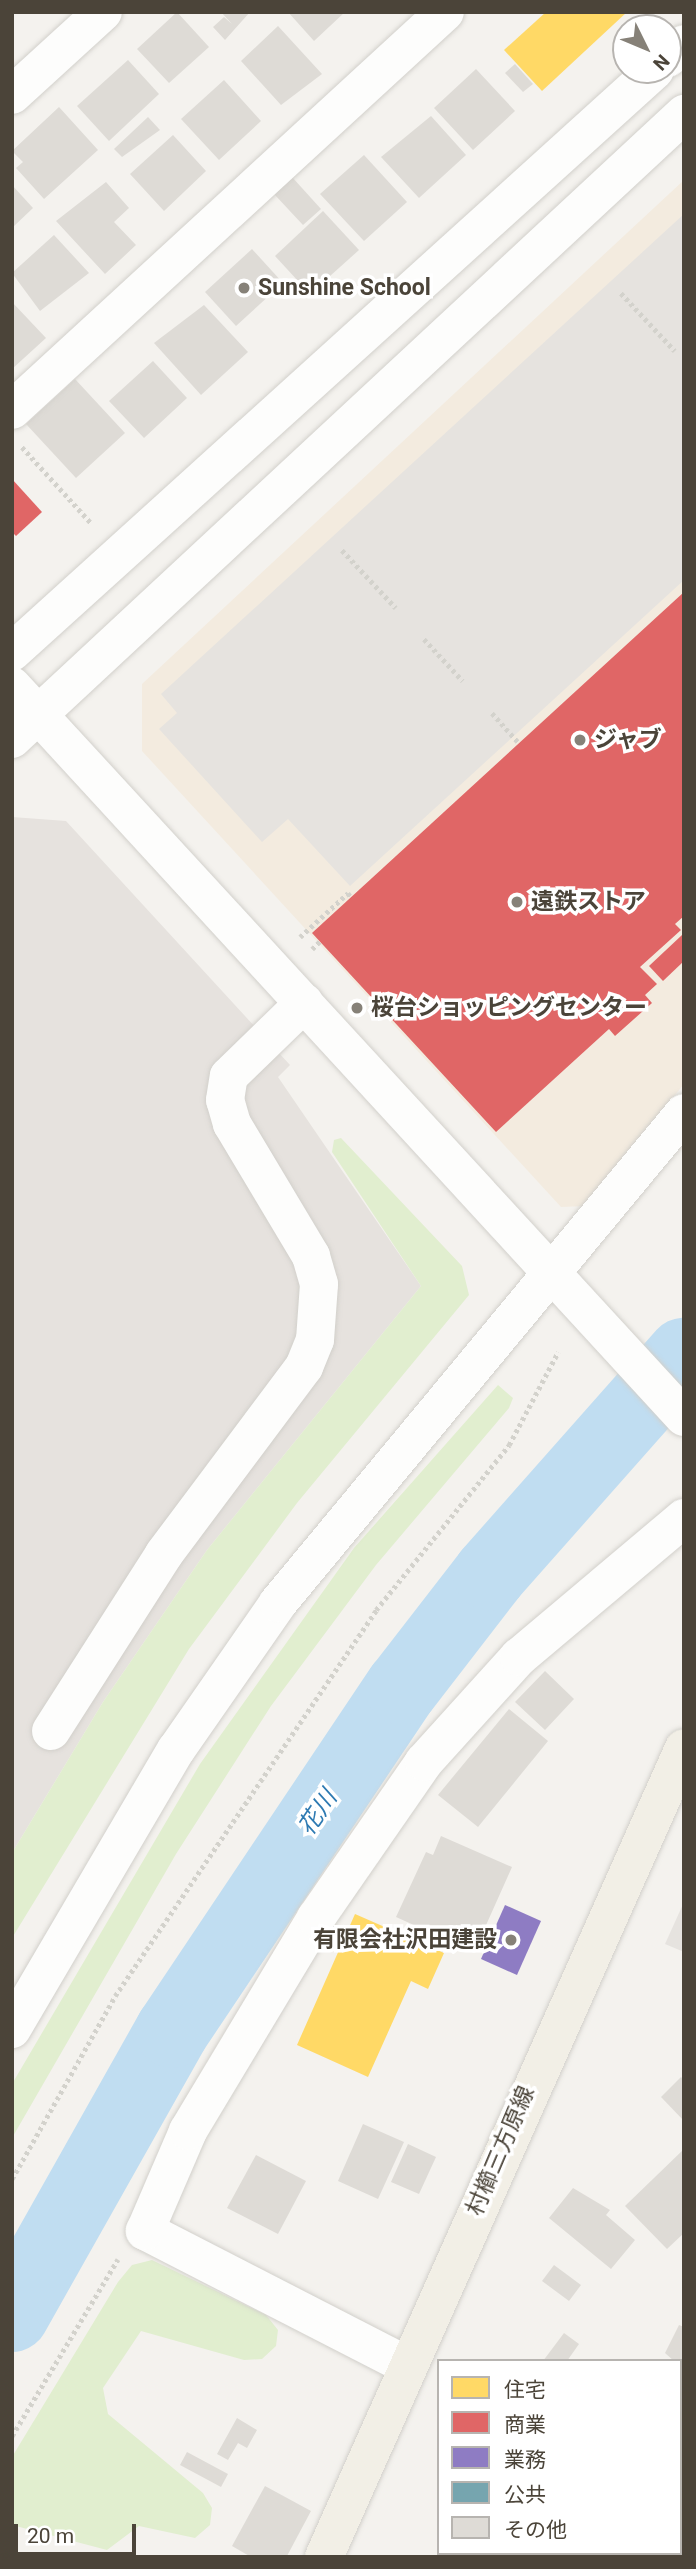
<!DOCTYPE html>
<html>
<head>
<meta charset="utf-8">
<style>
  body { margin:0 }
  #map { position:relative; width:696px; height:2569px; overflow:hidden; background:#f4f2ee; font-family:Roboto,"Noto Sans JP",sans-serif }
  div>[style] { position:absolute }
  .commercial>* { inset:0; background:#f3ebdf }
  .industrial>* { inset:0; background:#e6e2de }
  .green>* { inset:0; background:#e1eecf }
  .parking>* { inset:0; background:#e6e3df }
  .homes>* { inset:0; background:#ffd966 }
  .shops>* { inset:0; background:#e06666 }
  .offices>* { inset:0; background:#8e7cc3 }
  .public>* { inset:0; background:#76a5af }
  .river>* { height:74px; margin:-37px; padding:0 37px; transform-origin:37px; border-radius:37px; background:#c0ddf1 }
  .building>* { inset:0; background:#dedbd6 }
  .path>* { height:4.5px; margin-top:-2.25px; transform-origin:0; background:repeating-linear-gradient(90deg,#d3d2cc 0 3.5px,transparent 0 7px) }
  .roads { filter:drop-shadow(0 0 2px #d2d0cb) drop-shadow(0 0 2px #d2d0cb) }
  .minor>* { height:38px; margin:-19px; padding:0 19px; transform-origin:19px; border-radius:19px; background:#fdfdfc }
  .major>* { height:38px; margin:-19px; padding:0 19px; transform-origin:19px; border-radius:19px; background:#f2efe6 }
  .dots>* { width:19px; height:19px; translate:-50% -50%; box-sizing:border-box; border:4px solid #fff; border-radius:50% }
  span { translate:-50% -50%; white-space:nowrap; text-align:center; line-height:1.15; -webkit-text-stroke:7px #fff; paint-order:stroke }
  .poi-label { font-size:23px; color:#4b4439; font-weight:700 }
  .left { translate:0 -50%; text-align:left }
  .right { translate:-100% -50%; text-align:right }
  .street-label { font-size:23px; color:#4b4439 }
  .water-label { font-size:24px; color:#2e7ab2; font-style:italic }
  .frame { position:absolute; inset:0; border:14px solid #4b4439; pointer-events:none }
  .legend { position:absolute; left:437px; top:2359px; width:245px; height:196px; box-sizing:border-box; background:#fff; border:2px solid #b7b4b0; margin:0; padding:9px 12px; list-style:none; font-size:21px; color:#4b4439 }
  .legend li { display:flex; align-items:center; gap:14px; height:35px }
  .legend b { width:35px; border:2px solid #b7b4b0 }
  .north { position:absolute; left:612px; top:14px; width:70px; height:70px; box-sizing:border-box; background:#fff; border:2px solid #b7b4b0; border-radius:50%; rotate:133deg; font-size:19px; font-weight:700; line-height:28px; text-align:center; color:#4b4439 }
  .north::after { content:''; display:block; margin:auto; width:24px; height:32px; background:#868178; clip-path:polygon(50% 0,100% 100%,50% 72%,0 100%) }
  .scale { position:absolute; left:14px; top:2524px; width:122px; height:32px; box-sizing:border-box; border:4px solid #4b4439; border-top:0; padding-left:9px; font-size:21px; line-height:24px; white-space:nowrap; color:#4b4439; -webkit-text-stroke:5px #fff; paint-order:stroke }
</style>
</head>
<body>
<div id="map">
  <div class="commercial">
    <div style="clip-path:polygon(684px 180px,684px 1084px,585px 1206px,561px 1207px,142px 751px,142px 684px)"></div>
  </div>
  <div class="industrial">
    <div style="clip-path:polygon(12px 817px,66px 821px,290px 1065px,278px 1077px,421px 1286px,207px 1550px,103px 1702px,12px 1853px)"></div>
  </div>
  <div class="green">
    <div style="clip-path:polygon(341px 1138px,462px 1266px,469px 1295px,297px 1503px,189px 1649px,12px 1938px,12px 1853px,103px 1702px,207px 1550px,421px 1286px,332px 1152px,334px 1140px)"></div>
    <div style="clip-path:polygon(498px 1385px,513px 1398px,509px 1408px,376px 1565px,271px 1706px,176px 1854px,12px 2138px,12px 2084px,200px 1764px,354px 1548px)"></div>
    <div style="clip-path:polygon(152px 2260px,266px 2315px,278px 2330px,276px 2346px,262px 2359px,244px 2360px,141px 2331px,103px 2388px,108px 2414px,203px 2493px,212px 2508px,210px 2525px,195px 2538px,139px 2526px,107px 2550px,12px 2525px,12px 2457px,118px 2282px,132px 2265px)"></div>
  </div>
  <div class="parking">
    <div style="clip-path:polygon(684px 214px,684px 580px,350px 886px,288px 819px,262px 842px,159px 729px,177px 713px,161px 694px)"></div>
    <div style="clip-path:polygon(684px 1902px,684px 1952px,665px 1944px)"></div>
  </div>
  <div class="homes">
    <div style="clip-path:polygon(546px 12px,627px 12px,542px 91px,504px 50px)"></div>
    <div style="clip-path:polygon(355px 1914px,444px 1953px,428px 1989px,411px 1981px,368px 2077px,297px 2045px)"></div>
  </div>
  <div class="shops">
    <div style="clip-path:polygon(12px 479px,42px 512px,16px 536px,12px 532px)"></div>
    <div style="clip-path:polygon(684px 592px,684px 916px,675px 924px,681px 930px,640px 967px,657px 984px,645px 995px,652px 1003px,615px 1036px,609px 1029px,496px 1132px,312px 933px)"></div>
    <div style="clip-path:polygon(682px 935px,684px 961px,663px 981px,649px 966px)"></div>
  </div>
  <div class="offices">
    <div style="clip-path:polygon(505px 1905px,541px 1921px,517px 1975px,481px 1959px)"></div>
  </div>
  <div class="public">
    <div style="clip-path:polygon(680px 2447px,684px 2550px,678px 2557px,671px 2553px,680px 2553px)"></div>
  </div>
  <div class="river">
    <div style="left:12px;top:2315px;width:326px;rotate:-60.6deg"></div>
    <div style="left:172px;top:2031px;width:413px;rotate:-56.2deg"></div>
    <div style="left:402px;top:1688px;width:144px;rotate:-52.3deg"></div>
    <div style="left:490px;top:1574px;width:293px;rotate:-48.5deg"></div>
  </div>
  <div class="building">
    <div style="clip-path:polygon(177px 12px,209px 47px,169px 83px,137px 49px)"></div>
    <div style="clip-path:polygon(221px 12px,250px 12px,225px 40px,213px 27px,224px 17px,232px 24px)"></div>
    <div style="clip-path:polygon(288px 12px,345px 12px,314px 41px)"></div>
    <div style="clip-path:polygon(278px 26px,322px 74px,281px 105px,241px 61px)"></div>
    <div style="clip-path:polygon(128px 60px,159px 94px,109px 141px,77px 106px)"></div>
    <div style="clip-path:polygon(515px 64px,533px 84px,523px 92px,505px 73px)"></div>
    <div style="clip-path:polygon(476px 69px,515px 111px,473px 150px,434px 108px)"></div>
    <div style="clip-path:polygon(224px 80px,261px 121px,219px 160px,181px 119px)"></div>
    <div style="clip-path:polygon(59px 107px,98px 150px,44px 199px,16px 168px,23px 162px,12px 151px)"></div>
    <div style="clip-path:polygon(431px 116px,466px 155px,419px 198px,381px 157px)"></div>
    <div style="clip-path:polygon(148px 117px,160px 130px,122px 157px,114px 149px)"></div>
    <div style="clip-path:polygon(173px 135px,206px 171px,164px 211px,130px 174px)"></div>
    <div style="clip-path:polygon(364px 155px,407px 202px,364px 241px,320px 194px)"></div>
    <div style="clip-path:polygon(292px 177px,321px 209px,303px 225px,274px 194px)"></div>
    <div style="clip-path:polygon(106px 182px,129px 208px,114px 222px,136px 245px,105px 274px,56px 221px)"></div>
    <div style="clip-path:polygon(12px 185px,33px 208px,12px 228px)"></div>
    <div style="clip-path:polygon(323px 211px,359px 250px,310px 294px,275px 256px)"></div>
    <div style="clip-path:polygon(54px 235px,89px 273px,40px 311px,12px 273px)"></div>
    <div style="clip-path:polygon(252px 249px,283px 283px,236px 326px,205px 292px)"></div>
    <div style="clip-path:polygon(12px 302px,46px 338px,12px 369px)"></div>
    <div style="clip-path:polygon(204px 305px,248px 352px,201px 395px,154px 343px)"></div>
    <div style="clip-path:polygon(153px 361px,187px 398px,144px 438px,109px 401px)"></div>
    <div style="clip-path:polygon(75px 379px,125px 433px,76px 478px,26px 424px)"></div>
    <div style="clip-path:polygon(545px 1671px,574px 1699px,545px 1730px,515px 1702px)"></div>
    <div style="clip-path:polygon(509px 1709px,548px 1741px,478px 1827px,438px 1795px)"></div>
    <div style="clip-path:polygon(441px 1836px,512px 1867px,474px 1952px,396px 1917px,426px 1852px,433px 1855px)"></div>
    <div style="clip-path:polygon(681px 2077px,684px 2080px,684px 2121px,661px 2097px)"></div>
    <div style="clip-path:polygon(363px 2124px,404px 2142px,378px 2199px,338px 2181px)"></div>
    <div style="clip-path:polygon(408px 2144px,436px 2157px,419px 2194px,391px 2182px)"></div>
    <div style="clip-path:polygon(684px 2149px,684px 2233px,667px 2249px,625px 2206px)"></div>
    <div style="clip-path:polygon(256px 2155px,306px 2181px,278px 2234px,227px 2208px)"></div>
    <div style="clip-path:polygon(573px 2188px,610px 2210px,606px 2215px,635px 2240px,611px 2269px,549px 2218px)"></div>
    <div style="clip-path:polygon(554px 2265px,581px 2285px,569px 2301px,542px 2281px)"></div>
    <div style="clip-path:polygon(679px 2325px,684px 2327px,684px 2370px,665px 2353px)"></div>
    <div style="clip-path:polygon(564px 2333px,579px 2344px,567px 2361px,543px 2361px)"></div>
    <div style="clip-path:polygon(237px 2418px,257px 2430px,247px 2448px,238px 2443px,228px 2460px,217px 2454px)"></div>
    <div style="clip-path:polygon(187px 2452px,228px 2474px,221px 2487px,180px 2465px)"></div>
    <div style="clip-path:polygon(265px 2486px,311px 2511px,287px 2556px,251px 2557px,232px 2546px)"></div>
    <div style="clip-path:polygon(568px 2553px,642px 2553px,649px 2557px,566px 2557px)"></div>
  </div>
  <div class="path">
    <div style="left:621px;top:293px;width:79px;rotate:47deg"></div>
    <div style="left:22px;top:447px;width:104px;rotate:47.7deg"></div>
    <div style="left:342px;top:550px;width:79px;rotate:47deg"></div>
    <div style="left:424px;top:639px;width:57px;rotate:47.1deg"></div>
    <div style="left:492px;top:713px;width:40px;rotate:48deg"></div>
    <div style="left:300px;top:937px;width:65px;rotate:-42.5deg"></div>
    <div style="left:348px;top:893px;width:5px;rotate:53deg"></div>
    <div style="left:312px;top:949px;width:11px;rotate:-45deg"></div>
    <div style="left:12px;top:2179px;width:210px;rotate:-60.6deg"></div>
    <div style="left:115px;top:1996px;width:466px;rotate:-55.9deg"></div>
    <div style="left:376px;top:1610px;width:212px;rotate:-51.1deg"></div>
    <div style="left:509px;top:1445px;width:105px;rotate:-62.2deg"></div>
    <div style="left:12px;top:2436px;width:206px;rotate:-59.1deg"></div>
  </div>
  <div class="roads">
    <div class="minor">
      <div style="left:668px;top:58px;width:21px;rotate:-41deg"></div>
      <div style="left:12px;top:95px;width:123px;rotate:-42.4deg"></div>
      <div style="left:12px;top:410px;width:588px;rotate:-42.59deg"></div>
      <div style="left:12px;top:652px;width:867px;rotate:-42.15deg"></div>
      <div style="left:12px;top:686px;width:993px;rotate:47.41deg"></div>
      <div style="left:12px;top:739px;width:918px;rotate:-42.92deg"></div>
      <div style="left:51px;top:1731px;width:210px;rotate:-57.4deg"></div>
      <div style="left:164px;top:1554px;width:234px;rotate:-53.2deg"></div>
      <div style="left:304px;top:1367px;width:29px;rotate:-68deg"></div>
      <div style="left:315px;top:1340px;width:56px;rotate:-85.9deg"></div>
      <div style="left:319px;top:1284px;width:29px;rotate:-106deg"></div>
      <div style="left:311px;top:1256px;width:154px;rotate:-120.9deg"></div>
      <div style="left:232px;top:1124px;width:25px;rotate:-106deg"></div>
      <div style="left:225px;top:1100px;width:24px;rotate:-81deg"></div>
      <div style="left:229px;top:1076px;width:105px;rotate:-44.2deg"></div>
      <div style="left:12px;top:2029px;width:324px;rotate:-59.6deg"></div>
      <div style="left:176px;top:1750px;width:179px;rotate:-55.2deg"></div>
      <div style="left:278px;top:1603px;width:636px;rotate:-50.36deg"></div>
      <div style="left:408px;top:2366px;width:296px;rotate:-152.8deg"></div>
      <div style="left:145px;top:2231px;width:109px;rotate:-66.7deg"></div>
      <div style="left:188px;top:2131px;width:249px;rotate:-59deg"></div>
      <div style="left:316px;top:1918px;width:190px;rotate:-55.3deg"></div>
      <div style="left:424px;top:1762px;width:142px;rotate:-47.9deg"></div>
      <div style="left:519px;top:1657px;width:216px;rotate:-40.1deg"></div>
    </div>
    <div class="major">
      <div style="left:324px;top:2557px;width:885px;rotate:-66.01deg"></div>
    </div>
  </div>
  <div class="dots">
    <div style="left:244px;top:288px;background:#868178"></div>
    <div style="left:580px;top:740px;background:#868178"></div>
    <div style="left:517px;top:902px;background:#868178"></div>
    <div style="left:357px;top:1008px;background:#868178"></div>
    <div style="left:511px;top:1940px;background:#868178"></div>
  </div>
  <div class="poi-label">
    <span class="left" style="left:258px;top:288px">Sunshine School</span>
    <span class="left" style="left:594px;top:740px">ジャブ</span>
    <span class="left" style="left:531px;top:902px">遠鉄ストア</span>
    <span class="left" style="left:371px;top:1008px">桜台ショッピングセンター</span>
    <span class="right" style="left:497px;top:1940px">有限会社沢田建設</span>
  </div>
  <div class="street-label">
    <span style="left:501px;top:2151px;rotate:-67deg">村櫛三方原線</span>
  </div>
  <div class="water-label">
    <span style="left:318px;top:1813px;rotate:-56deg">花川</span>
  </div>
  <div class="frame"></div>
  <ul class="legend">
  <li><b style="height:19px;background:#ffd966"></b>住宅</li>
  <li><b style="height:19px;background:#e06666"></b>商業</li>
  <li><b style="height:19px;background:#8e7cc3"></b>業務</li>
  <li><b style="height:19px;background:#76a5af"></b>公共</li>
  <li><b style="height:19px;background:#dedbd6"></b>その他</li>
  </ul>
  <div class="north">N</div>
  <div class="scale">20 m</div>
</div>
</body>
</html>
